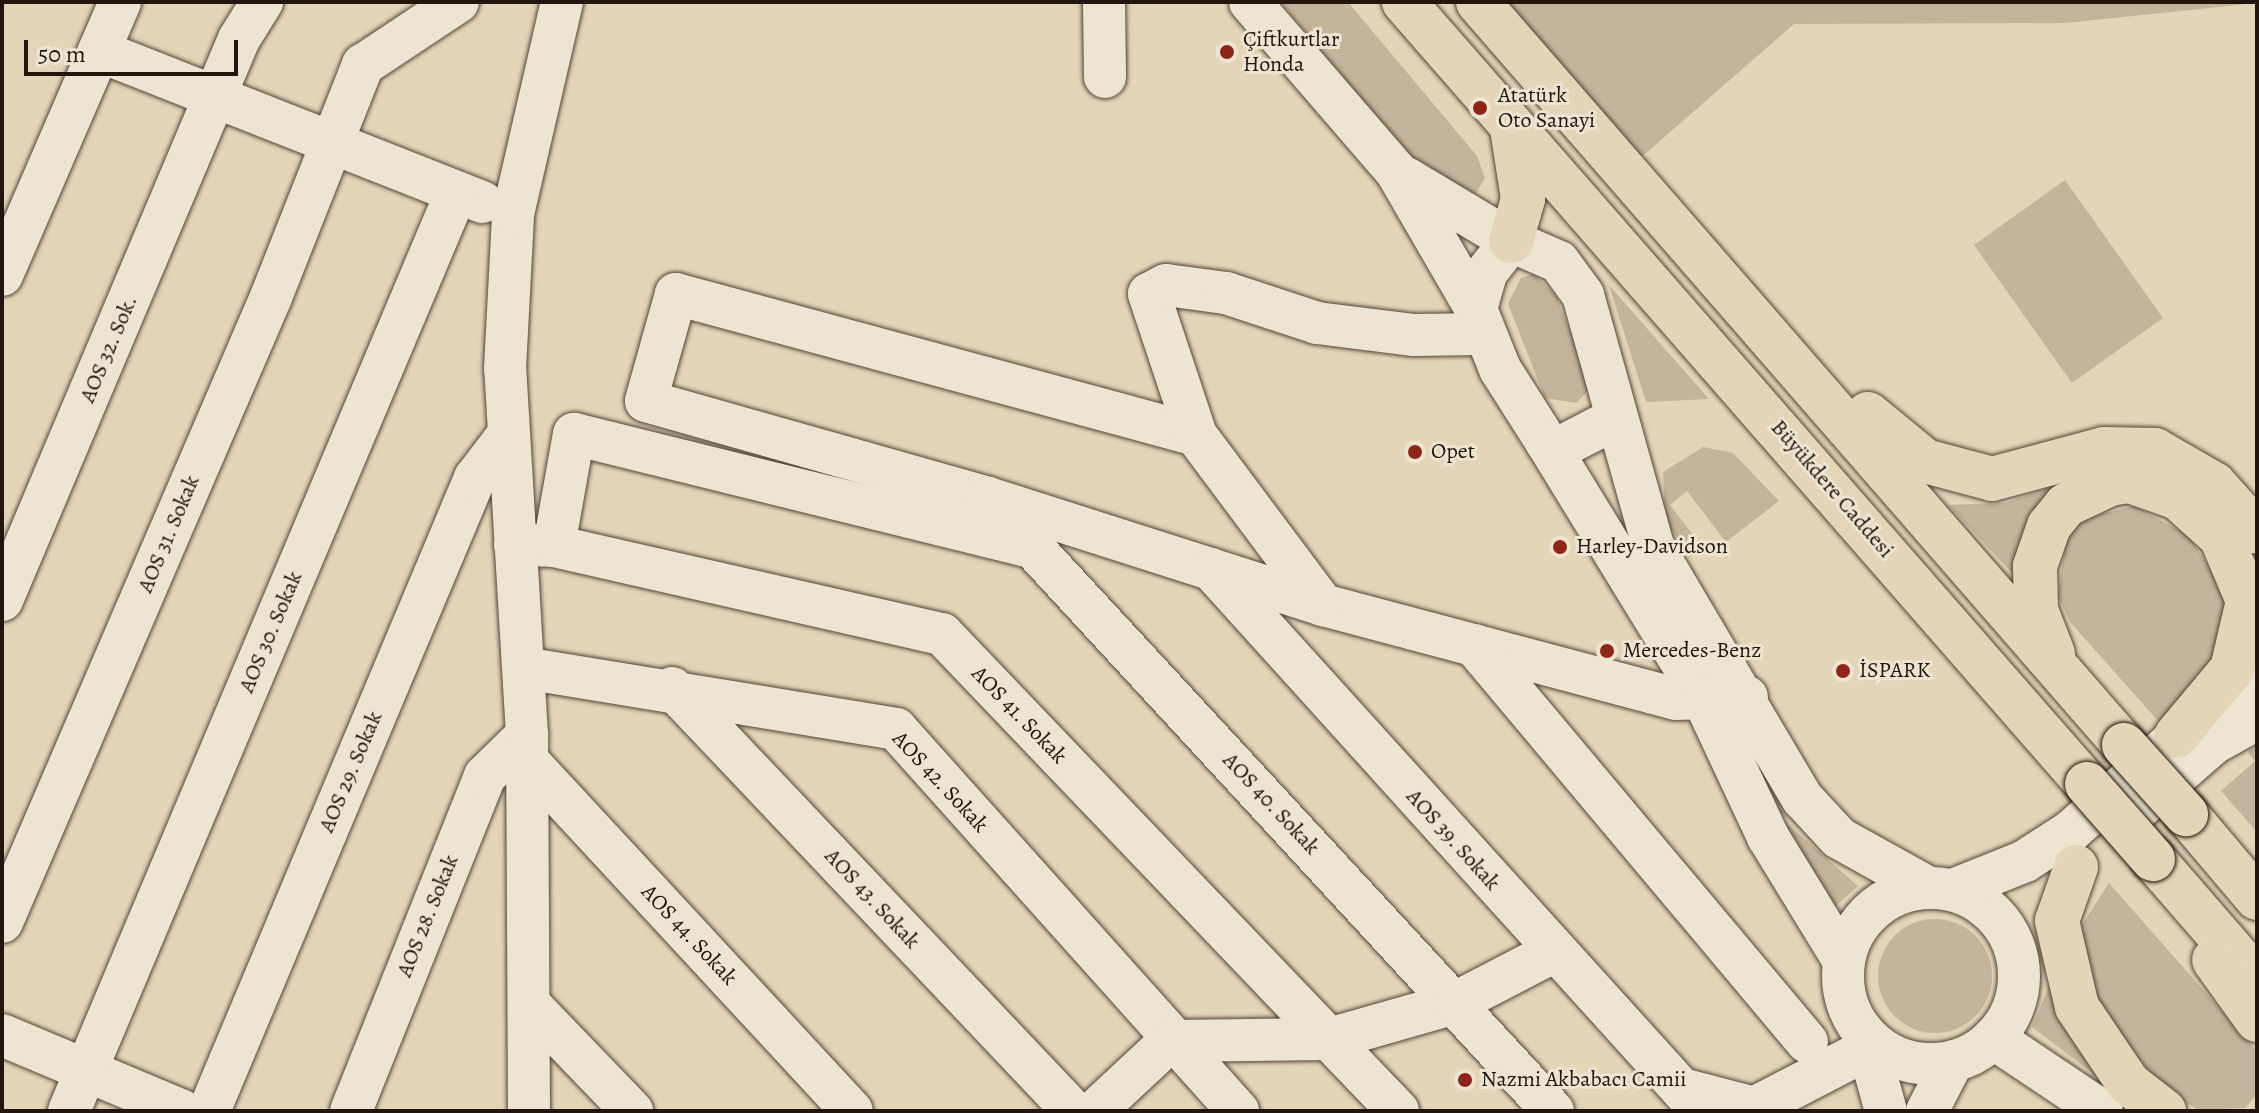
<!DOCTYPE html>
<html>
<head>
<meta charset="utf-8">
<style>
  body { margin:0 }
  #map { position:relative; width:2259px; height:1113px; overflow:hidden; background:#e4d5b8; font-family:Alegreya,serif }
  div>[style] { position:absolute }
  .green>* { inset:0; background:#c3b49b }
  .round { border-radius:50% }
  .roads { filter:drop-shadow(0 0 2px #524538) drop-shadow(0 0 2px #524538) }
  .minor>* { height:42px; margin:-21px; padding:0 21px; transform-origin:21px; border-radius:21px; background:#ede4d1 }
  .minor>.ring { margin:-21px; padding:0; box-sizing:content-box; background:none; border:42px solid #ede4d1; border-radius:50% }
  .major>* { height:44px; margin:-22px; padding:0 22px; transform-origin:22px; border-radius:22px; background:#e4d5b8 }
  .bridges { filter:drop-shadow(0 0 2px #21150d) drop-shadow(0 0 2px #21150d) }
  .major-bridge>* { height:44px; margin:-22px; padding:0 22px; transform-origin:22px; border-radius:22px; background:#e4d5b8 }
  .dots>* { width:22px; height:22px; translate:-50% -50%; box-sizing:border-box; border:4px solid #ede4d1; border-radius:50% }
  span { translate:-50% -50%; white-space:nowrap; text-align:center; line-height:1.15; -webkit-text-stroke:6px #ede4d1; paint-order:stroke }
  .poi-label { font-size:22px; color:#21150d }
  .left { translate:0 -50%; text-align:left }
  .street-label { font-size:22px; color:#21150d }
  .frame { position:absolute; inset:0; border:4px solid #21150d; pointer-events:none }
  .scale { position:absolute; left:24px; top:40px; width:214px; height:36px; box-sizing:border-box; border:4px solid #21150d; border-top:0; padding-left:10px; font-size:24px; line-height:28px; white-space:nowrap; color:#21150d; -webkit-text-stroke:6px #ede4d1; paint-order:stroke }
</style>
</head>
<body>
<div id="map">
  <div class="green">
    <div style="clip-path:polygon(1281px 2px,1348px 2px,1477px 156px,1485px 178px,1476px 193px,1459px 196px,1412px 161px)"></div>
    <div style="clip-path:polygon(1501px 2px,2257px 2px,2257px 3px,2066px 23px,1794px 24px,1638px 160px)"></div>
    <div style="clip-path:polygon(2065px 180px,2163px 318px,2072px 383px,1974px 245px)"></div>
    <div style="clip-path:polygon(1534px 274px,1556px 296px,1587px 374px,1588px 390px,1577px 403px,1545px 398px,1508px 304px,1521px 278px)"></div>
    <div style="clip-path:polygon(1609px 285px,1709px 399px,1646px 402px)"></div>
    <div style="clip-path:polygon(1703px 447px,1733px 453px,1779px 501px,1726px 542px,1687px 491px,1670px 505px,1704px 549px,1690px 557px,1665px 520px,1663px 472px)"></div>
    <div style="clip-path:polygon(2050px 488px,2054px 495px,2016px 577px,1948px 505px,2005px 503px)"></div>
    <div style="clip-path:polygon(2134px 506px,2188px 535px,2224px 591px,2227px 617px,2212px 669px,2160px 723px,2070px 622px,2058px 596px,2066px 537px,2082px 519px)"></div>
    <div style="clip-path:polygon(2257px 746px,2257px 832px,2221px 791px,2255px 761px,2248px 752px)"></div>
    <div style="clip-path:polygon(1783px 820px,1858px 886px,1831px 910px)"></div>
    <div style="clip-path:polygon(2109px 883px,2256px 1050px,2257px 1094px,2245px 1108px,2198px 1110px,2166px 1090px,2094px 1010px,2073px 939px)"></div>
    <div class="round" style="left:1878px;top:919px;width:114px;height:114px"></div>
    <div style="clip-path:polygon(2051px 982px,2115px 1090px,2032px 1027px)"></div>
  </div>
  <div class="roads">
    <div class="minor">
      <div style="left:1104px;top:2px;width:75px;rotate:89.2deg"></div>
      <div style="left:1250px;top:2px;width:223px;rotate:49.2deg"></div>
      <div style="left:1396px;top:171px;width:160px;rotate:59.9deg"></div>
      <div style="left:99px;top:51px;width:412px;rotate:21.5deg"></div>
      <div style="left:1406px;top:178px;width:122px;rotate:31deg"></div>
      <div style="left:2px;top:275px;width:297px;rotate:-66.6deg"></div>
      <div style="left:1613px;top:420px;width:59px;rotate:152.6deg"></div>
      <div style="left:1561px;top:447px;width:15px;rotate:-164deg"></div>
      <div style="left:1547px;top:443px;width:88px;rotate:-122.4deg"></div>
      <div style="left:1500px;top:369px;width:65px;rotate:-111.8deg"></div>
      <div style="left:1476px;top:309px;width:37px;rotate:-74deg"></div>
      <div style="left:1486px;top:273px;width:41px;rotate:-52deg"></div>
      <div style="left:1511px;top:241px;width:52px;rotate:23.6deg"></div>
      <div style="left:1559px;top:262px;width:41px;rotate:54deg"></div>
      <div style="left:1583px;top:295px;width:261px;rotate:74.4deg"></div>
      <div style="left:1653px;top:546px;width:293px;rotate:59.4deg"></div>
      <div style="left:1802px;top:798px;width:54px;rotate:47.2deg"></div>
      <div style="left:1839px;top:838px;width:103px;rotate:29.1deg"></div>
      <div style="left:1196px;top:435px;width:539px;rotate:-164.83deg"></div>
      <div style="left:676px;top:294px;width:111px;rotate:105.7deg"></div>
      <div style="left:646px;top:401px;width:355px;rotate:15.8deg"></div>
      <div style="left:988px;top:498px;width:352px;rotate:17.7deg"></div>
      <div style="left:1323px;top:605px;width:365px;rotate:14.9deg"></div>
      <div style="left:1676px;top:699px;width:71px;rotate:-1.6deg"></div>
      <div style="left:1547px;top:443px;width:299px;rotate:58.5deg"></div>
      <div style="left:1703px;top:698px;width:153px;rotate:64.9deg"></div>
      <div style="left:1768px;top:837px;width:145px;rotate:58.5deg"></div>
      <div style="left:988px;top:499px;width:833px;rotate:47.29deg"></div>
      <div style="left:515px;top:545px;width:39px;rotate:1deg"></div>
      <div style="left:554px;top:546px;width:398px;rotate:12.8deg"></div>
      <div style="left:942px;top:634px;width:660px;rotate:46.29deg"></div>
      <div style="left:554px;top:546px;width:114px;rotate:-79.9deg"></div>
      <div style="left:574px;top:434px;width:474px;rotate:13.9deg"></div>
      <div style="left:1211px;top:569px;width:731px;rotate:47.88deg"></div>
      <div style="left:2px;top:600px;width:609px;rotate:-67.1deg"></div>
      <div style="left:239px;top:39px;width:44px;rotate:-58.1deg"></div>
      <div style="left:1323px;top:605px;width:212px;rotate:-126.8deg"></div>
      <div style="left:1196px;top:435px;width:149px;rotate:-108.4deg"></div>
      <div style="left:1149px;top:294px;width:19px;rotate:-28deg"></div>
      <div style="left:1166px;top:285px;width:61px;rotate:7.6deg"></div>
      <div style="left:1226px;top:293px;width:96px;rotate:18.2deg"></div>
      <div style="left:1317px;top:323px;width:98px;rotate:7.1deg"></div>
      <div style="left:1414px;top:335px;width:70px;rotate:-0.8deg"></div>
      <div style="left:1474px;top:645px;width:518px;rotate:50.01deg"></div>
      <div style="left:524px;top:668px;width:377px;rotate:9.3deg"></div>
      <div style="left:896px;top:729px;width:513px;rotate:48.16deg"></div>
      <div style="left:672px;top:688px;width:583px;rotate:46.53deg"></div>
      <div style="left:525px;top:758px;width:481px;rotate:47.2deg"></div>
      <div style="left:2136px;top:811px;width:103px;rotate:-41.1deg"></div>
      <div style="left:2214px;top:743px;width:49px;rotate:-29.2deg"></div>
      <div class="ring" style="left:1843px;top:888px;width:134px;height:134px"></div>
      <div style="left:1953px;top:890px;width:78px;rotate:-21.9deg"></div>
      <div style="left:2025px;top:861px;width:54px;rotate:-32.8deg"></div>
      <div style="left:2070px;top:832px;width:183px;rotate:-41.5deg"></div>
      <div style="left:2207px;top:711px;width:55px;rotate:-24.7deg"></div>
      <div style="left:2px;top:922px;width:680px;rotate:-66.71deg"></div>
      <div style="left:271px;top:297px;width:250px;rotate:-68.4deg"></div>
      <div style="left:363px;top:65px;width:114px;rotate:-33.6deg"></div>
      <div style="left:531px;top:1006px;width:146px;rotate:46.1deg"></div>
      <div style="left:2px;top:1035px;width:196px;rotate:22.8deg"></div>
      <div style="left:1865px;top:1035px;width:79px;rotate:74.6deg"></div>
      <div style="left:1993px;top:1038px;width:131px;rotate:33.8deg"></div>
      <div style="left:1686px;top:1090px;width:70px;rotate:14.8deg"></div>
      <div style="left:1754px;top:1108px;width:128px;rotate:-27.4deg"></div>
      <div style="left:69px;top:1111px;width:996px;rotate:-67.14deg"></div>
      <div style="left:209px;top:1111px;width:687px;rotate:-67.21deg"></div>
      <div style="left:475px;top:478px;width:48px;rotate:-52.7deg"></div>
      <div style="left:351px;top:1111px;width:361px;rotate:-68.2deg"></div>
      <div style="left:485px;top:776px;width:59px;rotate:-44.3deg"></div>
      <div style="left:529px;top:1111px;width:376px;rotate:-90.3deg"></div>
      <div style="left:527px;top:735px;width:367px;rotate:-93.4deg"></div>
      <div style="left:505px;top:369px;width:155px;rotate:-87deg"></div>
      <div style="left:513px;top:214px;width:218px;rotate:-77deg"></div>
      <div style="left:1095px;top:1111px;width:103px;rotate:-43deg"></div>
      <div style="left:1170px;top:1041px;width:159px;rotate:-0.7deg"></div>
      <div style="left:1329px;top:1039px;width:131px;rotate:-15.9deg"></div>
      <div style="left:1455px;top:1003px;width:110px;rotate:-27.5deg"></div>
      <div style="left:1927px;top:1111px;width:56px;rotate:-62.5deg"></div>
    </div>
    <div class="major">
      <div style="left:1404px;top:2px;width:1038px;rotate:48.87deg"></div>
      <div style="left:1478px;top:2px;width:985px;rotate:48.99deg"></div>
      <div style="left:1511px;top:241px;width:44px;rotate:-74.1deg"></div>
      <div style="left:1523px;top:199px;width:72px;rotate:-98.8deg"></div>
      <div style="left:1868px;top:414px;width:74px;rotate:39.5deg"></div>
      <div style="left:1925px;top:461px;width:69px;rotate:15deg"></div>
      <div style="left:1992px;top:479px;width:116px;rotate:-15deg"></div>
      <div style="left:2104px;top:449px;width:51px;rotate:1.1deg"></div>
      <div style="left:2155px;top:450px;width:68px;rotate:30deg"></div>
      <div style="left:2214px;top:484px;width:64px;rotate:48.1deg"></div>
      <div style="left:2053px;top:654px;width:47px;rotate:-111.1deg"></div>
      <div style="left:2036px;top:610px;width:44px;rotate:-91.3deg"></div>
      <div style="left:2035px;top:566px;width:42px;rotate:-70.7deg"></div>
      <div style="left:2049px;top:526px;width:27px;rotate:-51deg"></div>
      <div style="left:2066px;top:505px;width:49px;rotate:-25.5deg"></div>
      <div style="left:2110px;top:484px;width:20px;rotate:-9deg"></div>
      <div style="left:2130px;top:481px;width:51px;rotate:19.5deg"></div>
      <div style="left:2178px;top:498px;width:58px;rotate:42.2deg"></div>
      <div style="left:2221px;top:537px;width:69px;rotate:67.1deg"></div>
      <div style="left:2248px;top:601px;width:70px;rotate:103.2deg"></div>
      <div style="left:2232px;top:669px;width:87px;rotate:129.9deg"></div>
      <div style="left:2186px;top:814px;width:110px;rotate:49.8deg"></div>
      <div style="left:2153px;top:859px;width:159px;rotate:49.1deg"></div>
      <div style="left:2076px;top:867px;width:57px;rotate:109.4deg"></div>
      <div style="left:2057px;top:921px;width:88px;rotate:76.9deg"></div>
      <div style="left:2077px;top:1007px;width:92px;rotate:56.1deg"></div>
      <div style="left:2128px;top:1083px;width:46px;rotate:37.9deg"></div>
      <div style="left:2214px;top:960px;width:74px;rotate:54.4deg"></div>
    </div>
  </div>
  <div class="bridges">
    <div class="major-bridge">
      <div style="left:2124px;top:745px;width:93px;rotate:48.1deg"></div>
      <div style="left:2087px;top:784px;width:100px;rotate:48.7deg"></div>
    </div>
  </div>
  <div class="dots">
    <div style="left:1227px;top:52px;background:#8f2418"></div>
    <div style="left:1480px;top:108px;background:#8f2418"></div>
    <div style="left:1415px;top:452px;background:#8f2418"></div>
    <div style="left:1560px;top:547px;background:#8f2418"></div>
    <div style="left:1607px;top:651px;background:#8f2418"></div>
    <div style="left:1843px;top:671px;background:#8f2418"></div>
    <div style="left:1465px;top:1080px;background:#8f2418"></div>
  </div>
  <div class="poi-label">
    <span class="left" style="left:1243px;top:52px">Çiftkurtlar<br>Honda</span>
    <span class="left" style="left:1498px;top:108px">Atatürk<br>Oto Sanayi</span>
    <span class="left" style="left:1431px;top:452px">Opet</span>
    <span class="left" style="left:1576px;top:547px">Harley-Davidson</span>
    <span class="left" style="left:1623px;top:651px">Mercedes-Benz</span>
    <span class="left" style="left:1859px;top:671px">İSPARK</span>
    <span class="left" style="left:1481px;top:1080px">Nazmi Akbabacı Camii</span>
  </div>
  <div class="street-label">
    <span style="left:109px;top:349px;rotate:-67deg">AOS 32. Sok.</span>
    <span style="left:1832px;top:489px;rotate:49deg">Büyükdere Caddesi</span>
    <span style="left:169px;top:534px;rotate:-67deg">AOS 31. Sokak</span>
    <span style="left:271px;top:632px;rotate:-67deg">AOS 30. Sokak</span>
    <span style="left:1019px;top:715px;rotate:46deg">AOS 41. Sokak</span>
    <span style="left:351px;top:772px;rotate:-67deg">AOS 29. Sokak</span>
    <span style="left:940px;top:782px;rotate:47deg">AOS 42. Sokak</span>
    <span style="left:1271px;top:804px;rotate:47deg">AOS 40. Sokak</span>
    <span style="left:1453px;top:840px;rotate:48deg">AOS 39. Sokak</span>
    <span style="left:872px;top:899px;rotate:47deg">AOS 43. Sokak</span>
    <span style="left:428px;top:916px;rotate:-68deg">AOS 28. Sokak</span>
    <span style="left:689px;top:935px;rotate:47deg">AOS 44. Sokak</span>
  </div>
  <div class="frame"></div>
  <div class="scale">50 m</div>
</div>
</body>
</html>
